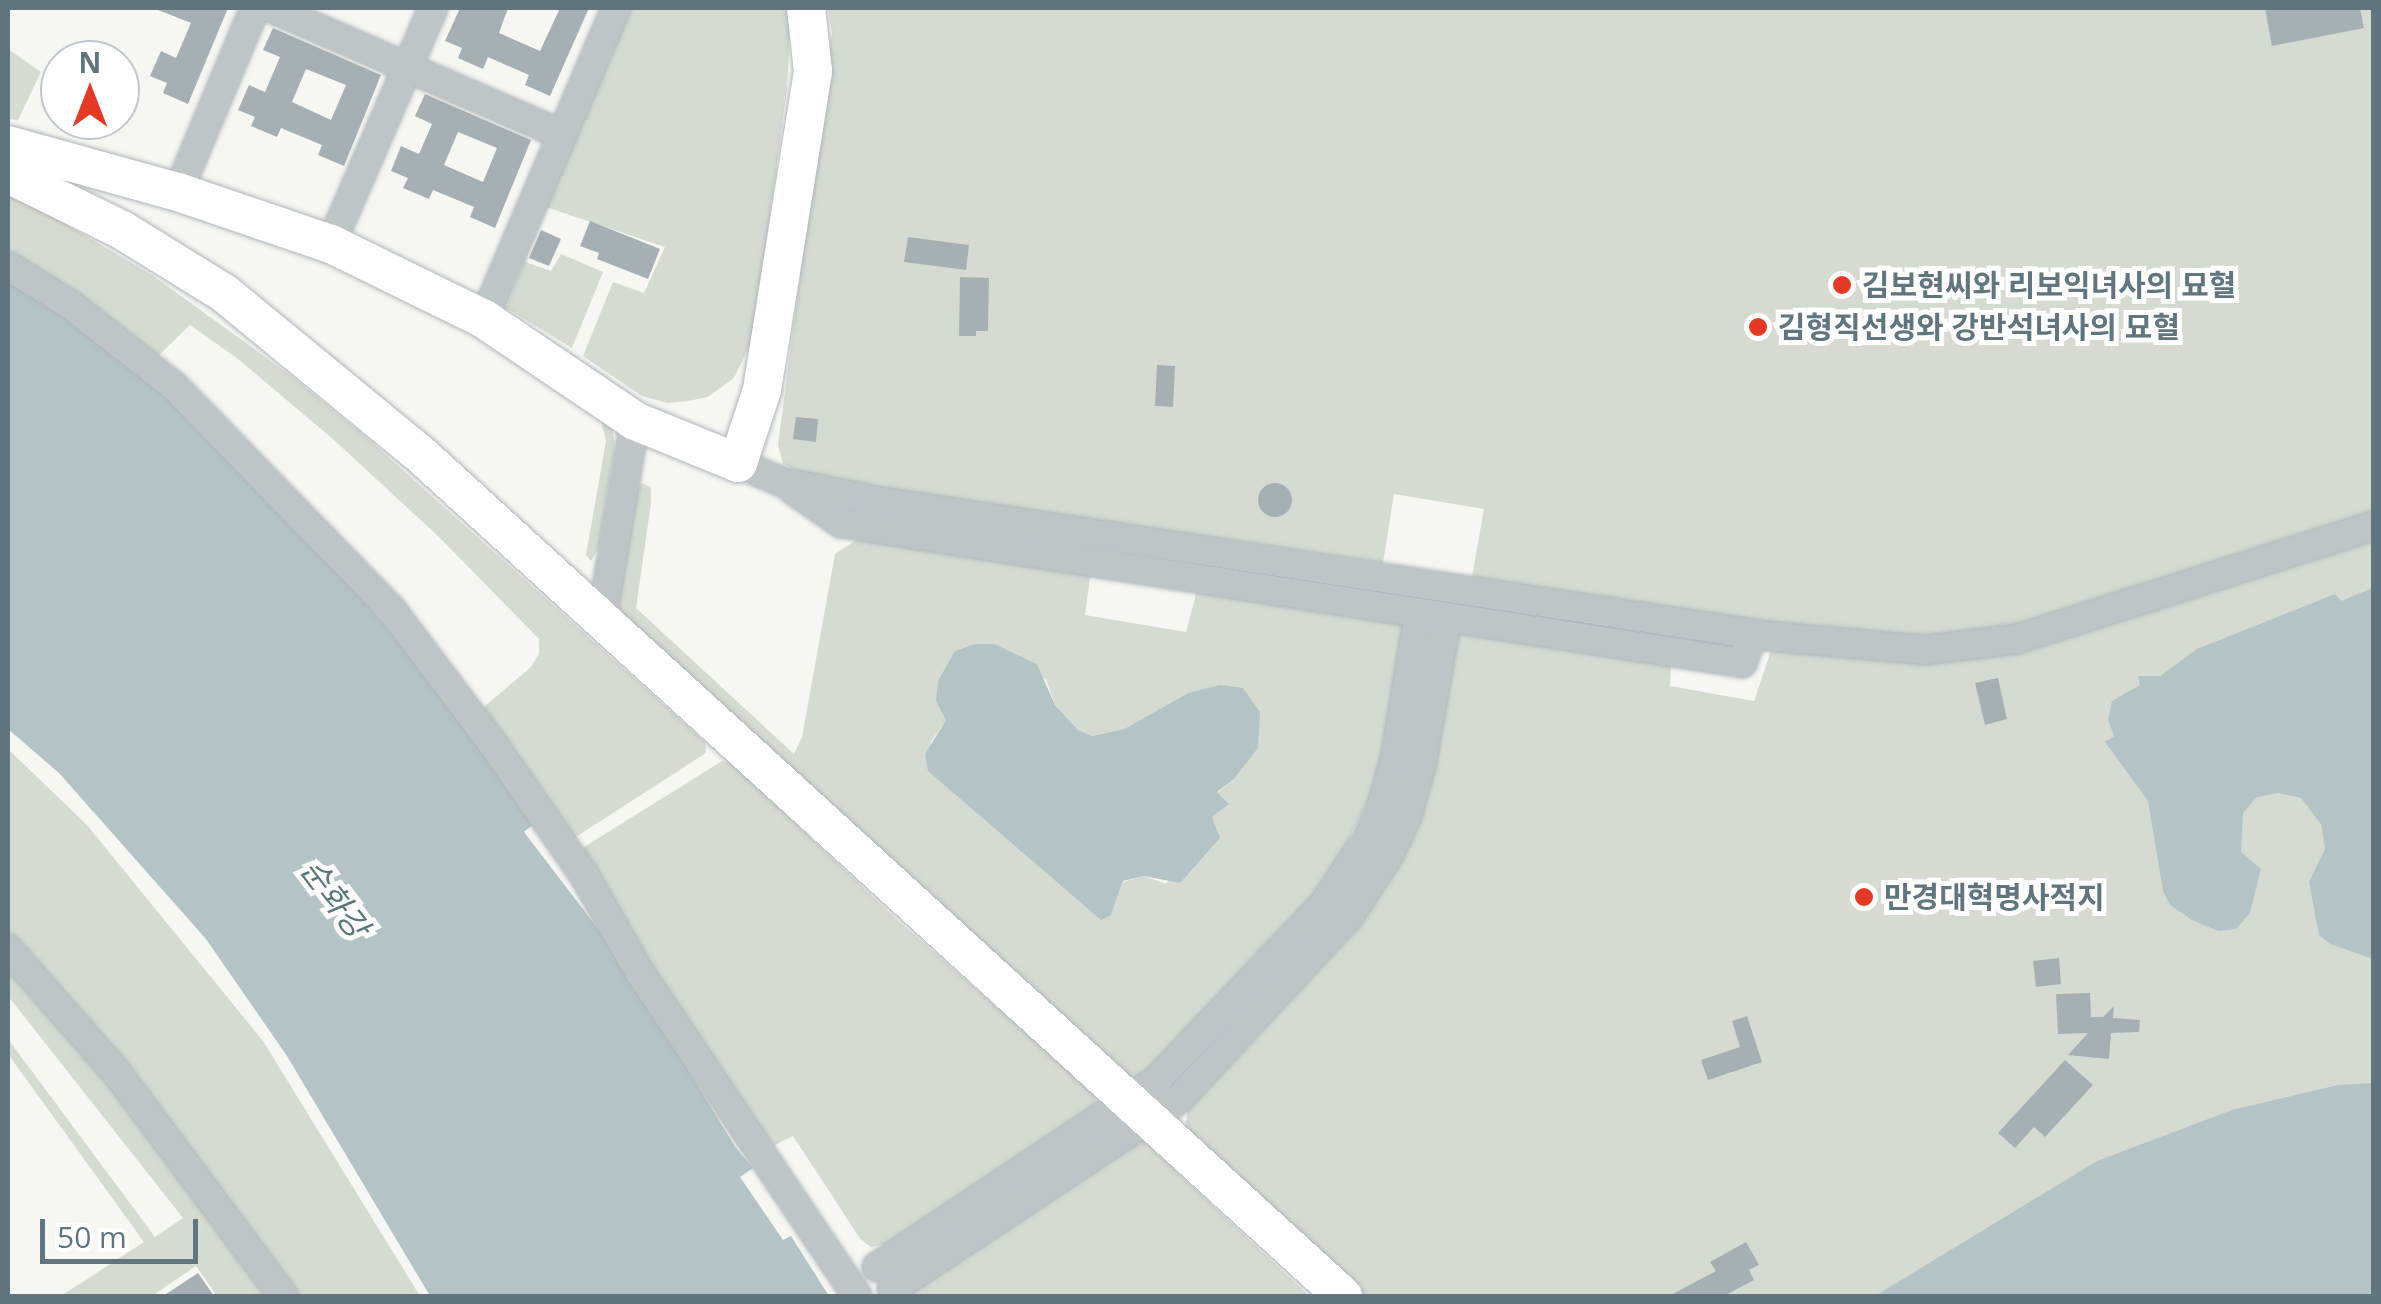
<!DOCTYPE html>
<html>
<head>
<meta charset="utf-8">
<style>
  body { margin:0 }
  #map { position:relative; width:2381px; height:1304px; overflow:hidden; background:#f6f6f3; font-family:"Open Sans","Noto Sans KR",sans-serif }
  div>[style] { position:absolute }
  .green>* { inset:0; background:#d6dbd2 }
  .water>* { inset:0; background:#b4c4c6 }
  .building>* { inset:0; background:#a6b0b4 }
  .round { border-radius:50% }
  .roads { filter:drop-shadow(0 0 2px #b0b6b9) drop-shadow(0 0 2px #b0b6b9) }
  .minor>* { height:28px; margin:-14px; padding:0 14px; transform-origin:14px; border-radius:14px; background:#bfc4c7 }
  .major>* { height:38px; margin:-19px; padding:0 19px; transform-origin:19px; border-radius:19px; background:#fff }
  .dots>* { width:28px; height:28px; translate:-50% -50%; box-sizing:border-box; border:5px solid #fff; border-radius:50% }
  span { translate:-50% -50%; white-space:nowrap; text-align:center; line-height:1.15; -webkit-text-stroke:10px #fff; paint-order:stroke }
  .poi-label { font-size:30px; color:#61757e; font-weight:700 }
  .left { translate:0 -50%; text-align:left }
  .water-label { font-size:32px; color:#5b767a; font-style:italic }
  .frame { position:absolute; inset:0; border:10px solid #61757e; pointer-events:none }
  .north { position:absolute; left:40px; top:40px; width:100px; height:100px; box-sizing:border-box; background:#fff; border:2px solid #c0c8cb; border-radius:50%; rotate:0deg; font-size:28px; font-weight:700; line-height:40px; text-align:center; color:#61757e }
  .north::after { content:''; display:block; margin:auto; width:35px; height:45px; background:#e53924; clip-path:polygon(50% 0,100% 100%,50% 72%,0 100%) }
  .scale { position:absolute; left:40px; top:1219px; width:158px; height:45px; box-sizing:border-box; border:5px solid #61757e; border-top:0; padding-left:12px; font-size:30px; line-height:35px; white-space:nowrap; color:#61757e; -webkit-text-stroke:8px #fff; paint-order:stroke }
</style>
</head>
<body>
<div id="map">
  <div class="green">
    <div style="clip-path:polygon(624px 8px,791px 8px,787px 89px,753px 339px,734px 378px,708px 397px,688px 401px,667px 403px,642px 396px,583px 356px,613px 282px,644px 293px,665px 247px,540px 205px)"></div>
    <div style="clip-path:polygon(828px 8px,2373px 8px,2373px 516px,2003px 630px,1949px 637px,1893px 636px,1797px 628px,1472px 577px,1484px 509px,1394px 494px,1383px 563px,816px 479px,783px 464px,778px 445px,832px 33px)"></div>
    <div style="clip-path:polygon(8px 49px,41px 72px,18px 120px,8px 119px)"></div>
    <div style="clip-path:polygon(8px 190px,152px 275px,290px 375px,366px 437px,705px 742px,706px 753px,568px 842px,478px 712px,531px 667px,539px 654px,539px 639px,439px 537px,334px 440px,238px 359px,190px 325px,157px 357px,8px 254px)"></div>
    <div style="clip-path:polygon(561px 254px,603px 272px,572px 348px,506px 308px,525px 262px,551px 271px)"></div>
    <div style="clip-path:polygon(599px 413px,612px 427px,615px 446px,599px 547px,591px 561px,586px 555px,606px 441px)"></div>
    <div style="clip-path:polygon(evenodd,641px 483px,651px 487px,651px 503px,636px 608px,794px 754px,802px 737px,835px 554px,861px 537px,1091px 570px,1085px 615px,1186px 632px,1198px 587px,1409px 622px,1383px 772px,1326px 883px,1142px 1081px,1126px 1082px,618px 611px,635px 494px,641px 483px,975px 644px,1046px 679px,1055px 705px,1078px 730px,1092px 736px,1124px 729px,1188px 693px,1234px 779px,1217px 793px,1212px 817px,1166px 884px,1144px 876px,1123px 882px,1111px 914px,930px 743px,946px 720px,975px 644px)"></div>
    <div style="clip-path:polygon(2373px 535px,2373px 1296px,1357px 1296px,1184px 1133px,1189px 1103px,1358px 922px,1457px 629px,1671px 661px,1670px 686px,1754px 701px,1773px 645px,1952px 657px)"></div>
    <div style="clip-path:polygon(8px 749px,87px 825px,263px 1041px,420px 1296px,291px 1296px,8px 938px)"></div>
    <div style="clip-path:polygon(722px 761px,733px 764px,896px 919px,1081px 1081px,1095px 1096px,1096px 1109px,886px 1244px,871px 1247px,861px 1240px,793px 1136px,765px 1150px,576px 852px)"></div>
    <div style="clip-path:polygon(8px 958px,38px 991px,275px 1296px,217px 1296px,196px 1266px,152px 1296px,61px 1296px,144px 1242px,8px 1054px,8px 1039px,155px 1237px,183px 1218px,8px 996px)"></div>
    <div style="clip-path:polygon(1141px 1138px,1309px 1296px,902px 1296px)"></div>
  </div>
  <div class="water">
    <div style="clip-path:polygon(8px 272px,106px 337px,340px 572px,411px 656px,537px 821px,524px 832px,615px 951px,736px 1148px,753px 1168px,740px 1177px,783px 1240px,791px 1236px,829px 1296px,430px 1296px,287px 1056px,206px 939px,59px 773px,8px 729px)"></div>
    <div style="clip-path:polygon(2373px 588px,2373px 959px,2330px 944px,2319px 935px,2309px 882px,2325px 849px,2321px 824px,2301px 798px,2278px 793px,2257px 797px,2243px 813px,2241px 852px,2261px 869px,2250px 913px,2236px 929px,2218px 931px,2192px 920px,2170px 905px,2163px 891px,2148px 801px,2105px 742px,2114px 736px,2108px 720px,2112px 701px,2140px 685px,2138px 676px,2160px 676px,2197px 649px,2335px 594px,2341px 601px)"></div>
    <div style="clip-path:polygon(975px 644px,994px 644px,1037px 664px,1055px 705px,1078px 730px,1092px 736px,1124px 729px,1188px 693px,1220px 685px,1243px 688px,1260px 712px,1258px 748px,1234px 779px,1217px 792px,1229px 804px,1212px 817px,1220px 838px,1180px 883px,1144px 876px,1123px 881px,1111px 915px,1101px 920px,928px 771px,925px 754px,946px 720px,936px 701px,938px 681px,955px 651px)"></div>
    <div style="clip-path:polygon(2373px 1083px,2373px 1296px,1875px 1296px,2097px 1161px,2232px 1110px,2338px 1085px)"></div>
  </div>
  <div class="building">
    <div style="clip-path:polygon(153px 8px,228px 8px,188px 104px,163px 93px,167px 83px,150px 76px,161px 51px,176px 58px,191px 23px)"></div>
    <div style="clip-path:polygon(460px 8px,508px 8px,499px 33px,540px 51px,560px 8px,589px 8px,550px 96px,525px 85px,529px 75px,488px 57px,483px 69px,458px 58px,462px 48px,445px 41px)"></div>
    <div style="clip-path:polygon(2265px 8px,2360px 8px,2364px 28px,2272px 46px)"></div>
    <div style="clip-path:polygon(evenodd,273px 28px,381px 75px,344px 166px,318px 155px,322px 145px,281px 128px,277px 137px,251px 126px,255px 117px,238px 110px,249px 85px,265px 92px,280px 57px,263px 50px,273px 28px,306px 69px,346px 85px,331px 120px,292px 102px,306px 69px)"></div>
    <div style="clip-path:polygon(evenodd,425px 94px,531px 140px,495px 228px,470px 217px,474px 207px,433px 190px,429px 199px,403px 188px,408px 178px,391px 171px,401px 146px,419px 154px,432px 124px,415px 116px,425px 94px,458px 132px,497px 148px,483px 182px,444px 165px,458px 132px)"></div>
    <div style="clip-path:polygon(590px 221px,660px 249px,648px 279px,597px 259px,599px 253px,580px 246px)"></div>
    <div style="clip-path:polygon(541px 230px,561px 239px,549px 266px,529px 258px)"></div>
    <div style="clip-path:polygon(908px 237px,969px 245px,966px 270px,904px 262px)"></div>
    <div style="clip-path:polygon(960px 277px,989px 278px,988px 331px,976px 331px,976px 336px,959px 336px)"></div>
    <div style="clip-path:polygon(1157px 365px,1175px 366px,1173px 407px,1155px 406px)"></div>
    <div style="clip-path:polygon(796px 417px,818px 419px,816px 442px,793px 439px)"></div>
    <div class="round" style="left:1258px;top:483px;width:34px;height:34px"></div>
    <div style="clip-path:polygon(1998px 678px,2007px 719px,1985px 725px,1975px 683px)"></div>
    <div style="clip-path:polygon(2059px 958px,2061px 984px,2036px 987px,2033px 961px)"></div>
    <div style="clip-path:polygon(2090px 993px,2091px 1017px,2103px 1017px,2114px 1006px,2113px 1018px,2140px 1020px,2139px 1032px,2111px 1033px,2109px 1059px,2068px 1055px,2088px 1033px,2058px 1034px,2056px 994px)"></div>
    <div style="clip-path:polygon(1747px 1016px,1762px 1062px,1708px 1080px,1701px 1060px,1740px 1047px,1732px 1021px)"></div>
    <div style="clip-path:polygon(2065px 1060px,2093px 1085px,2045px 1137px,2034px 1127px,2015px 1148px,1998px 1133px)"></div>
    <div style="clip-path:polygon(1746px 1242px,1759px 1265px,1749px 1270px,1754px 1280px,1724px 1296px,1669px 1296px,1716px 1271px,1710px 1262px)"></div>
    <div style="clip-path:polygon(198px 1273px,214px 1296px,163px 1296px)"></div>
  </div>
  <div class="roads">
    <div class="minor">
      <div style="left:271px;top:8px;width:318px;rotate:23.5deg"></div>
      <div style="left:178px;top:192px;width:199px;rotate:-67.3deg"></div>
      <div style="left:331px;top:244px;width:257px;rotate:-66.6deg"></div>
      <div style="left:8px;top:266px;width:75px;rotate:32deg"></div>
      <div style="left:72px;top:306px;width:130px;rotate:38.1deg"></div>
      <div style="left:174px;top:386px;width:311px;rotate:45.8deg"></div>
      <div style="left:391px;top:609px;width:168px;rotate:53deg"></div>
      <div style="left:492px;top:743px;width:161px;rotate:55.1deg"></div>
      <div style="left:584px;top:875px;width:113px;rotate:60.3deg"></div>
      <div style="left:640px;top:973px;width:389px;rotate:56.1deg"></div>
      <div style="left:484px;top:319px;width:338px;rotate:-67deg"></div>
      <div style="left:738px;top:463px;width:48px;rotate:23.4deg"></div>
      <div style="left:782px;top:482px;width:96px;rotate:11.4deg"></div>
      <div style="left:876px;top:501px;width:901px;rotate:8.62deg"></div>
      <div style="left:1767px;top:636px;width:159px;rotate:5.1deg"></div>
      <div style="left:1925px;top:650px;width:93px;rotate:-6.8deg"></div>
      <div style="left:2017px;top:639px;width:374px;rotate:-17.6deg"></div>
      <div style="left:792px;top:489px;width:60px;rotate:34.8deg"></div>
      <div style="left:841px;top:523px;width:912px;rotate:8.83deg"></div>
      <div style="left:1742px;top:663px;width:31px;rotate:-69deg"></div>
      <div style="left:602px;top:618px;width:200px;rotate:-80.5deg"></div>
      <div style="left:8px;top:949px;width:165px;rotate:48.7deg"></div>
      <div style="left:117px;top:1073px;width:278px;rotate:53.3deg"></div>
      <div style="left:877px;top:1267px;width:337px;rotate:-33.7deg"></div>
      <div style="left:1157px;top:1080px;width:244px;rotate:-46.5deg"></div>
      <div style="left:1325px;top:903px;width:79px;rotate:-56.9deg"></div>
      <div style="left:1368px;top:837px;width:35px;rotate:-66deg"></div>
      <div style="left:1382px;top:805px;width:47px;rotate:-73.9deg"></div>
      <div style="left:1395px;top:760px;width:149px;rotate:-80.7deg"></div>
      <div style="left:892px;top:1289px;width:343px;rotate:-33.5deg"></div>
      <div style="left:1178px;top:1100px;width:253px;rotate:-47.1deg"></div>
      <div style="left:1350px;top:915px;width:74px;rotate:-57.2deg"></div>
      <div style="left:1390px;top:853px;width:41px;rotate:-65.3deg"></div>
      <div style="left:1407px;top:816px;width:52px;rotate:-74.4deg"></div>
      <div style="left:1421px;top:766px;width:151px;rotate:-80.1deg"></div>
    </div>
    <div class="major">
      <div style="left:8px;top:145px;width:176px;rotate:15.5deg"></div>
      <div style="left:178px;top:192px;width:162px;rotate:18.8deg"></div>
      <div style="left:331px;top:244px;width:170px;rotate:26.1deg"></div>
      <div style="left:484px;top:319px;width:182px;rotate:34deg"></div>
      <div style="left:635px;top:421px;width:111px;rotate:22.2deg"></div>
      <div style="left:738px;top:463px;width:77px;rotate:-71.8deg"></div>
      <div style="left:762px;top:390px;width:323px;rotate:-80.9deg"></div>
      <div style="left:813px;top:71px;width:63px;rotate:-96.3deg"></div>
      <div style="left:8px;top:174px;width:127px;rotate:26.2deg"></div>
      <div style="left:122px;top:230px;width:120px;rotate:31.7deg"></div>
      <div style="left:224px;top:293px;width:252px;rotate:39.4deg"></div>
      <div style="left:419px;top:453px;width:1251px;rotate:42.38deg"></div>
    </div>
  </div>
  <div class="dots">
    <div style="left:1842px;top:285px;background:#e53924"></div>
    <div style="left:1758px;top:327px;background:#e53924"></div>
    <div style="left:1864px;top:897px;background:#e53924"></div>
  </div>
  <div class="poi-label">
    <span class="left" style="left:1862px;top:285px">김보현씨와 리보익녀사의 묘혈</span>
    <span class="left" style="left:1778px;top:327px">김형직선생와 강반석녀사의 묘혈</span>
    <span class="left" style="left:1884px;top:897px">만경대혁명사적지</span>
  </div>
  <div class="water-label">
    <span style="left:335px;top:898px;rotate:53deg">순화강</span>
  </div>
  <div class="frame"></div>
  <div class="north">N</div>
  <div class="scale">50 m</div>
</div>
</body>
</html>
